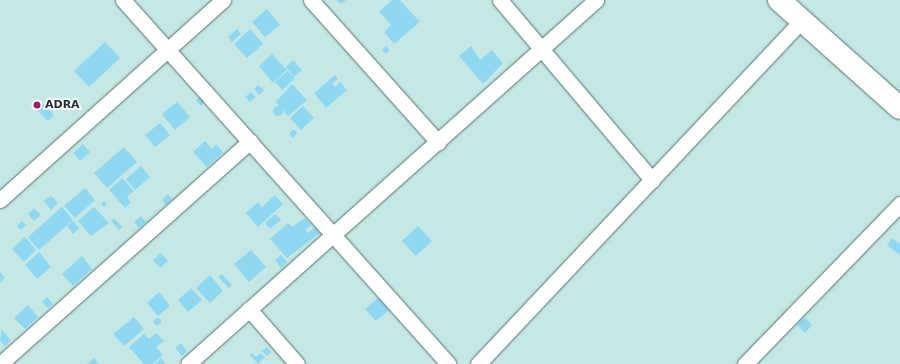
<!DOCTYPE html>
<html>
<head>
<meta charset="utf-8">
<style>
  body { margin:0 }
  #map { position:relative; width:900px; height:364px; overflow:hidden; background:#c5e8e5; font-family:"DejaVu Sans",sans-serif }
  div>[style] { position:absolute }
  .building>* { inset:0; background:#8ed8f1 }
  .round { border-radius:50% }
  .roads { filter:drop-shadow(0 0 1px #547472) drop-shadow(0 0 1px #547472) }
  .minor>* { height:15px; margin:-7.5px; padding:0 7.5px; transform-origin:7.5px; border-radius:7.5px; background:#fff }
  .highway>* { height:22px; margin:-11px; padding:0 11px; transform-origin:11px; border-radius:11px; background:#fff }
  .dots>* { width:11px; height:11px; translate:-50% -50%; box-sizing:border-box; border:2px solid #fff; border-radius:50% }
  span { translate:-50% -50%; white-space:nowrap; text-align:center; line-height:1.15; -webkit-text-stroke:3.5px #fff; paint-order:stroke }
  .poi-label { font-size:11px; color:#23302f; font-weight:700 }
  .left { translate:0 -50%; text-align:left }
</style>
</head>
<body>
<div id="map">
  <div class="building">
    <div style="clip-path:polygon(337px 0,346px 0,341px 4px)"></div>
    <div style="clip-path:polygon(392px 0,400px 0,420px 22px,394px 44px,384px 32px,391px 25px,379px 12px)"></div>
    <div style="clip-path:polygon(267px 9px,280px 25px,265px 37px,252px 22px)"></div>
    <div style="clip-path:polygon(237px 29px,241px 34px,232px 42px,228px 37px)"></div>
    <div style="clip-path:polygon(250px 29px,263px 44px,247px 58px,234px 44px)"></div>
    <div style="clip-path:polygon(105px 42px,120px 58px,89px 87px,74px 71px)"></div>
    <div style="clip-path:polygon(386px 46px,390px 50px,386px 54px,382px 50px)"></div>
    <div style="clip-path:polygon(471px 46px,480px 60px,492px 50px,503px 63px,483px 84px,459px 56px)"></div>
    <div style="clip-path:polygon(272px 54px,287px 70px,273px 83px,259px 66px)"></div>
    <div style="clip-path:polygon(293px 60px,302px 70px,294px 77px,286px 67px)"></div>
    <div style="clip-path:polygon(288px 71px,295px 79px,282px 90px,275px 82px)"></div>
    <div style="clip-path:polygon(335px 75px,338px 79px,332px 83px,335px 87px,340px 82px,347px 90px,326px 108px,314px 93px)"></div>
    <div style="clip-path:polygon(292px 84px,307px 100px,288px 116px,276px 102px)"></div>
    <div style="clip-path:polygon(258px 85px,264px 90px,259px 95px,254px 89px)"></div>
    <div style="clip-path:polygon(251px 92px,256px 97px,250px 102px,245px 97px)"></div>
    <div style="clip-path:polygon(201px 96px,206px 101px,201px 106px,196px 100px)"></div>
    <div style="clip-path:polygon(40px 100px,54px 115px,48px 121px,33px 106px)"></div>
    <div style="clip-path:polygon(177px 102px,190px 117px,175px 130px,162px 114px)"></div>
    <div style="clip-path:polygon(303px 106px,314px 118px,301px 130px,290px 118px)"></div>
    <div class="round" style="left:273px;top:106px;width:10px;height:10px"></div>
    <div style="clip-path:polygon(160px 123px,170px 135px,155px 147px,145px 135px)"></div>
    <div style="clip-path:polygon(294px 129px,297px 133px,293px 138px,289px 134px)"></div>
    <div style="clip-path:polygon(205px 141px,212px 149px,216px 144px,223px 152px,207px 167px,193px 152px)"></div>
    <div style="clip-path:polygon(83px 144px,90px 152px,80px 161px,73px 153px)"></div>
    <div style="clip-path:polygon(124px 147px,137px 162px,107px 188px,94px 173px)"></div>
    <div style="clip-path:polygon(141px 166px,150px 177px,135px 190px,126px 179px)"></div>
    <div style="clip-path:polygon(122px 178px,134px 191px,127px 197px,131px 202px,125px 208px,109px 190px)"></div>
    <div style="clip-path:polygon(85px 188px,95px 200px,75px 218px,64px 206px)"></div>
    <div style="clip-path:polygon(168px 194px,172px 199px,166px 205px,162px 200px)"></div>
    <div style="clip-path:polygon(275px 195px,283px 204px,258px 227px,246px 213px,258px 202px,262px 207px)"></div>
    <div style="clip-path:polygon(51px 196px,58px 203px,51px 210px,44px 201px)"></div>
    <div style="clip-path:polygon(104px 201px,107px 204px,103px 207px,101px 204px)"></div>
    <div style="clip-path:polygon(62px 207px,73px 220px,39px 250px,28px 237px)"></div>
    <div style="clip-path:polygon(94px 207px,109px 223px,91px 236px,78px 221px)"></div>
    <div style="clip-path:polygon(34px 208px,41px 215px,34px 221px,28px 214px)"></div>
    <div style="clip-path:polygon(275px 214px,281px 220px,270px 229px,265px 223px)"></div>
    <div style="clip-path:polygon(141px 216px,146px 222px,139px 228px,134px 222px)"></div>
    <div style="clip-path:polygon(114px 218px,122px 227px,119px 230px,111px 221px)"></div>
    <div style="clip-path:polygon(305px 218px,311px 225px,306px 230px,308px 233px,315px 227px,320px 233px,287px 258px,270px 239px,288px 223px,292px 227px)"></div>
    <div style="clip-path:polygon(22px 221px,26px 225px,21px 230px,17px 226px)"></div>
    <div style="clip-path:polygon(73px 221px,79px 228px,73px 234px,67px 226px)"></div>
    <div style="clip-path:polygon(418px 226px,432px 241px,416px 256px,402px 241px)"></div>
    <div style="clip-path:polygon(25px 237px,36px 250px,24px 262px,12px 249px)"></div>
    <div style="clip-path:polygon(892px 238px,900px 244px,900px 255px,887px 245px)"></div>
    <div style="clip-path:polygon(251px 250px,266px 267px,249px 282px,234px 264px)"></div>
    <div style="clip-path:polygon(39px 252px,51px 267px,37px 279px,25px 265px)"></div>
    <div style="clip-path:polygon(161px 253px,168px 261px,160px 268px,153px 260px)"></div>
    <div style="clip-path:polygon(281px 255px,287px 262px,281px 268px,275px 260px)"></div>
    <div style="clip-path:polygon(82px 256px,92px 269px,73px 286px,62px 274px)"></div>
    <div style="clip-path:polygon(0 272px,5px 278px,0 282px)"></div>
    <div style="clip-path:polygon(222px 274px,232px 285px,229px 288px,218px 277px)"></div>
    <div style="clip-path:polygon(210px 275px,223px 291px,210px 303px,196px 288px)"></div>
    <div style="clip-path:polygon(191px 288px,202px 300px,188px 312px,178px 300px)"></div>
    <div style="clip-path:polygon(159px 292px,170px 306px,158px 316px,147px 303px)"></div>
    <div style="clip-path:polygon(47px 297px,53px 304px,48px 308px,42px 302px)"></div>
    <div style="clip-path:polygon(378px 298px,389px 310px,376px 321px,365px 309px)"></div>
    <div style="clip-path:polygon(28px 305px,38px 317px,25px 329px,14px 318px)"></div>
    <div style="clip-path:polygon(134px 317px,144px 329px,124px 346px,113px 334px)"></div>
    <div style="clip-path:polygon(158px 317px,162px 322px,157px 326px,153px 322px)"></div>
    <div style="clip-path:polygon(805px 317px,812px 325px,805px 333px,797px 325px)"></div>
    <div style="clip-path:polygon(2px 330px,11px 340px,5px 346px,0 341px)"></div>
    <div style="clip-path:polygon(156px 333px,164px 341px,156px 347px,163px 355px,152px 364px,144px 364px,129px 347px,144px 334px,149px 339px)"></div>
    <div style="clip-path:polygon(181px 343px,187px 351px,182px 356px,175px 348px)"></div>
    <div style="clip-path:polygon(267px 347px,271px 352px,267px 356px,262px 351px)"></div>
    <div style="clip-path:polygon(252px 353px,256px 357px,260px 353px,265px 357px,258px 364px,250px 355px)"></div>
    <div style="clip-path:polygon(94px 358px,99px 364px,87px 364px)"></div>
    <div style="clip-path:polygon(161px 358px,166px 364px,155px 364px)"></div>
  </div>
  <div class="roads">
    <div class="minor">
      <div style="left:123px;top:0;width:488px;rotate:48.2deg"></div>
      <div style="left:311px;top:0;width:191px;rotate:48.2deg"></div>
      <div style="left:500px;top:0;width:236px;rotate:49.8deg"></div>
      <div style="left:0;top:200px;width:300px;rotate:-41.9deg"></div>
      <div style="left:249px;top:309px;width:73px;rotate:48.9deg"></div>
      <div style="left:0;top:364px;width:335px;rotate:-41.7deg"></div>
      <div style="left:188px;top:364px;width:547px;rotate:-41.74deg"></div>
      <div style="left:478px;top:364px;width:471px;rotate:-46.7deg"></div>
      <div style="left:745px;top:364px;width:223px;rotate:-45.9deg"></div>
    </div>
    <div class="highway">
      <div style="left:779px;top:0;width:162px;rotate:41.8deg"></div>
    </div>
  </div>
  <div class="dots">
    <div style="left:37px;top:105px;background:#9d1d70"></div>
  </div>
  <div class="poi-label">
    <span class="left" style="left:45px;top:105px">ADRA</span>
  </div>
</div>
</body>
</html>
